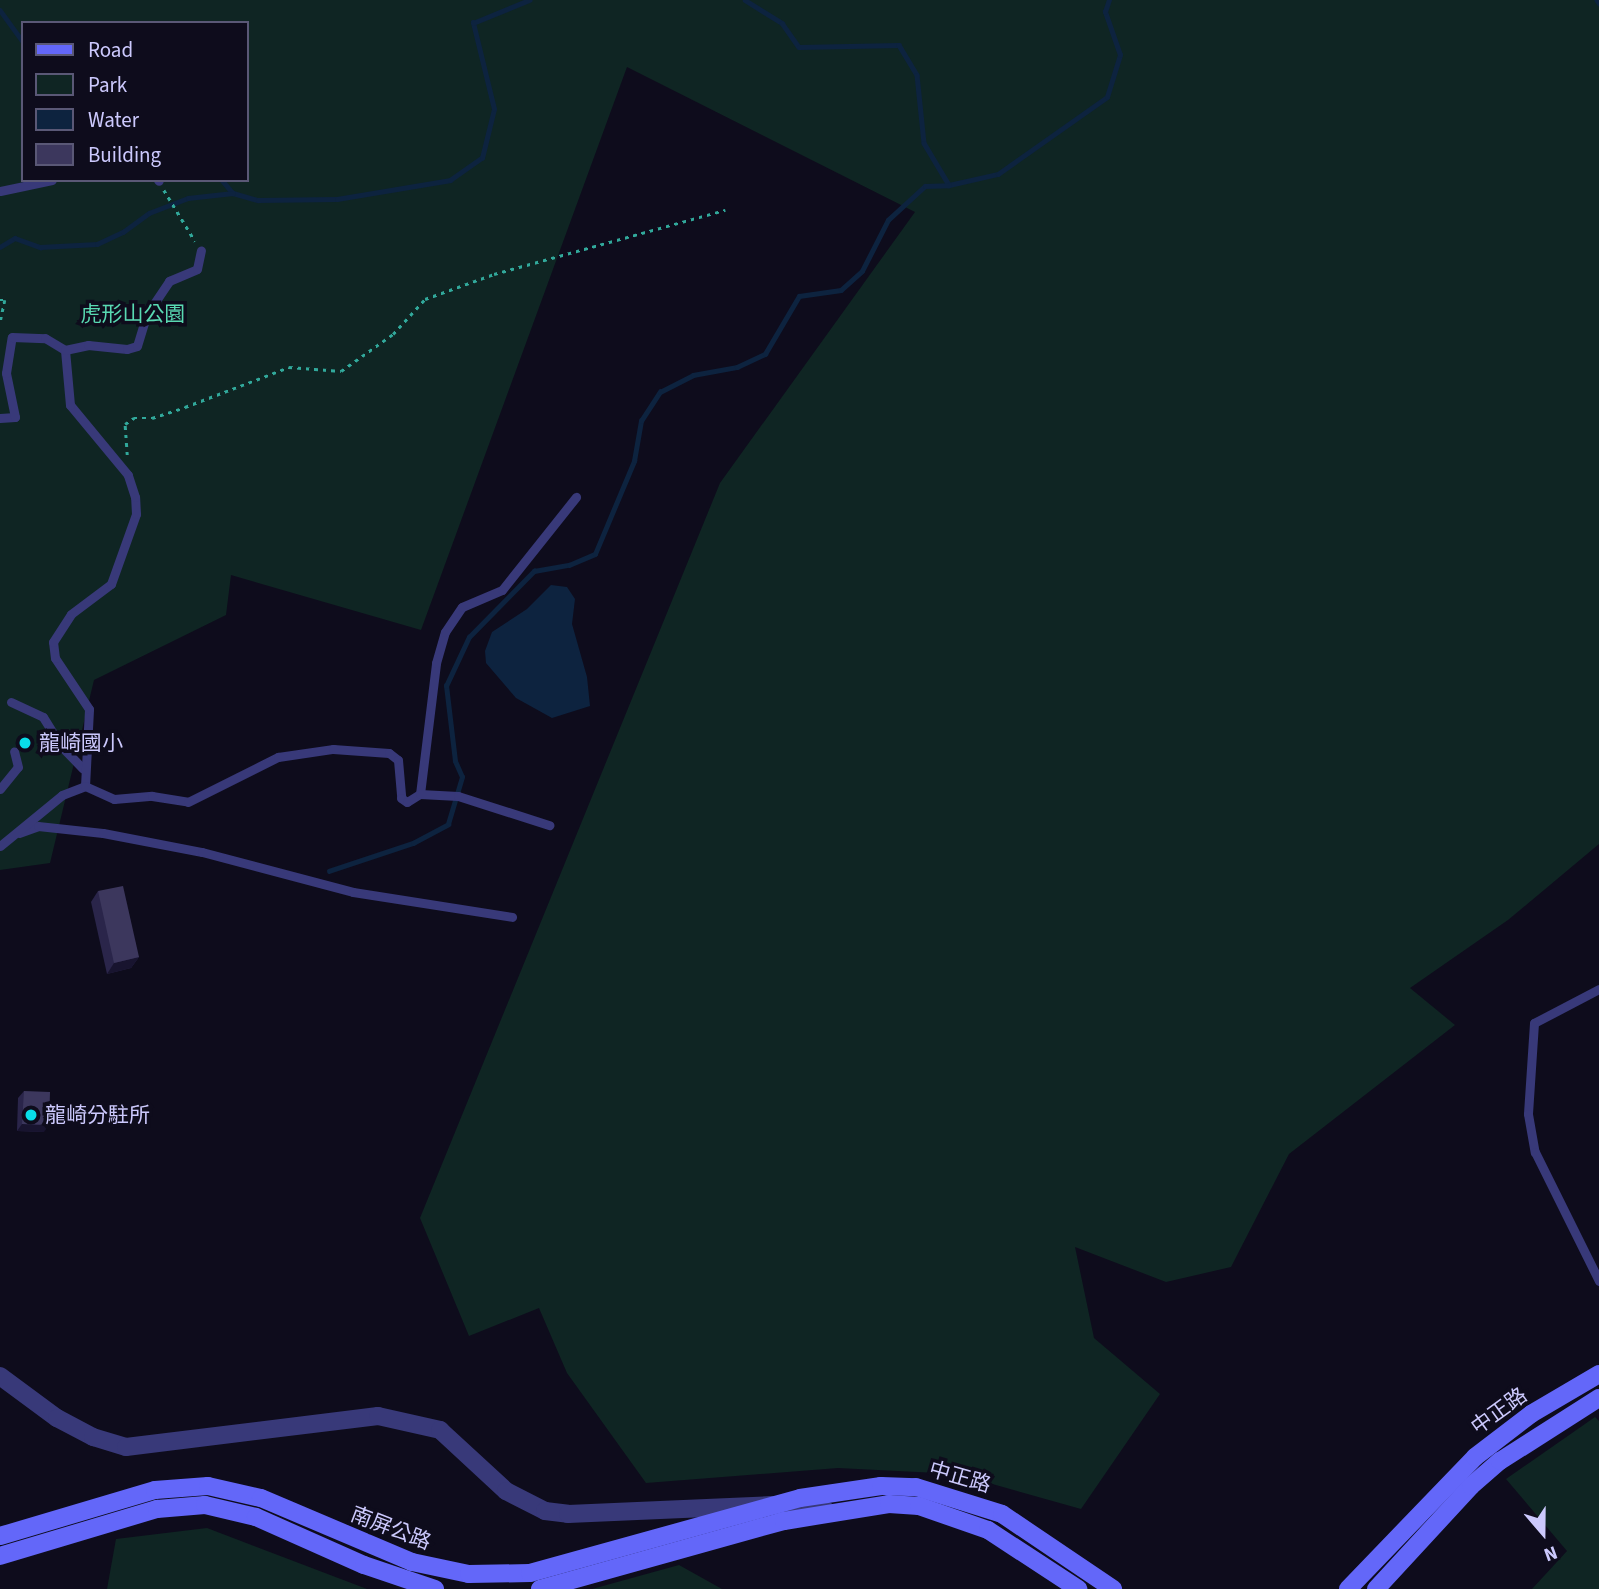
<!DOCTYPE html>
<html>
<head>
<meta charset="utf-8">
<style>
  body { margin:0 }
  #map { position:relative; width:1599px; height:1589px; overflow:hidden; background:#0e0c1c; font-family:"Source Sans 3","Noto Sans TC",sans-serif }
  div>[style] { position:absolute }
  .green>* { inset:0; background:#0f2523 }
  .water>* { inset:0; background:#0d233f }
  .stream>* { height:4.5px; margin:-2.25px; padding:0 2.25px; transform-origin:2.25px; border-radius:2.25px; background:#0d233f }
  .path>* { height:2.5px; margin-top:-1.25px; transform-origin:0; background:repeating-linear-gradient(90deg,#31a99b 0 3.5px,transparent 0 8.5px) }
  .lane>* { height:9px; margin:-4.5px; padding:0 4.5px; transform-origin:4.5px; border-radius:4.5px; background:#383979 }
  .street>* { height:18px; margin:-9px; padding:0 9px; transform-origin:9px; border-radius:9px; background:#383979 }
  .secondary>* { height:18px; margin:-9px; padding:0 9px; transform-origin:9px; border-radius:9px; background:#6367f9 }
  .wall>* { inset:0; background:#2a254a }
  .shaded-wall>* { inset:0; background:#18142f }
  .building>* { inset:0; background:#3c375d }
  .dots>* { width:19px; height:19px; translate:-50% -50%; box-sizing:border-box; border:4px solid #0e0c1c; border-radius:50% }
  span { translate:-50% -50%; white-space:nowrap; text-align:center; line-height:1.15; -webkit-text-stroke:7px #0e0c1c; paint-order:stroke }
  .park-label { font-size:21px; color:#59d9b2 }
  .poi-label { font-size:21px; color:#ccc9fd }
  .left { translate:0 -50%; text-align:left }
  .street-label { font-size:21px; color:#ccc9fd }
  .legend { position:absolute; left:21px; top:21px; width:228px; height:161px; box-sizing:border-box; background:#0e0c1c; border:2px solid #5a5876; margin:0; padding:9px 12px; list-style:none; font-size:21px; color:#ccc9fd }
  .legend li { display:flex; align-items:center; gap:14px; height:35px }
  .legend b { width:35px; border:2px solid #5a5876 }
  .north { position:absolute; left:1508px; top:1498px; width:70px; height:70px; -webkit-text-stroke:5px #0e0c1c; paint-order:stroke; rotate:160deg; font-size:19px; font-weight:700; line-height:28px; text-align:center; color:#ccc9fd }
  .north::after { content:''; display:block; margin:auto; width:24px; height:32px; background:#ccc9fd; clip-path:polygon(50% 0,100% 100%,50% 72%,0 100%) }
</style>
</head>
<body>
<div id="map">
  <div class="green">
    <div style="clip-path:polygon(evenodd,0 0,1599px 0,1599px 844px,1508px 920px,1410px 988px,1455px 1025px,1289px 1154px,1231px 1267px,1166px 1282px,1075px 1247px,1094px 1338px,1160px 1394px,1081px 1509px,957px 1474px,838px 1468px,646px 1483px,567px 1373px,539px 1308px,469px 1336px,420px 1218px,720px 483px,915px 212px,627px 67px,421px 630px,231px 575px,226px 615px,94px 680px,50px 863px,0 870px,0 0,23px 23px,247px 23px,247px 180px,23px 180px,23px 23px)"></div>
    <div style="clip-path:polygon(1595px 1417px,1599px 1421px,1599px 1589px,1532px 1589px,1567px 1551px,1506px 1479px)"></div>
    <div style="clip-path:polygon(207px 1528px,367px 1589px,107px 1589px,116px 1539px)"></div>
    <div style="clip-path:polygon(679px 1565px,722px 1589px,592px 1589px)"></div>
  </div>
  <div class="water">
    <div style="clip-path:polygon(551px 585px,567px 587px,575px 599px,572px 624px,587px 677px,590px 706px,552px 718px,516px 698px,486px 663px,485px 651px,492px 632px,527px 609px)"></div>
  </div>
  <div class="stream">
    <div style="left:745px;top:0;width:44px;rotate:31.9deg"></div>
    <div style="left:782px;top:23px;width:29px;rotate:55deg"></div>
    <div style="left:799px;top:47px;width:100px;rotate:-1.1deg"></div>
    <div style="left:899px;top:45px;width:35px;rotate:59deg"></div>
    <div style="left:917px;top:75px;width:68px;rotate:84.1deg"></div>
    <div style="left:924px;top:143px;width:49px;rotate:59.2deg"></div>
    <div style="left:949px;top:185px;width:50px;rotate:-12.7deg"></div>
    <div style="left:998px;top:174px;width:133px;rotate:-35.2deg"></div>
    <div style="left:1107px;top:97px;width:44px;rotate:-72.8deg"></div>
    <div style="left:1120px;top:55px;width:46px;rotate:-109.2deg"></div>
    <div style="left:1105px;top:12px;width:13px;rotate:-72deg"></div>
    <div style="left:1597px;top:0;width:4px;rotate:56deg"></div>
    <div style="left:0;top:10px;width:39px;rotate:54deg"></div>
    <div style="left:222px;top:180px;width:17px;rotate:50deg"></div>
    <div style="left:233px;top:193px;width:26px;rotate:16deg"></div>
    <div style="left:258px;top:200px;width:79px;rotate:-0.7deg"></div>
    <div style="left:337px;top:199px;width:115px;rotate:-9.5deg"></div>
    <div style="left:450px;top:180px;width:39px;rotate:-35deg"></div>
    <div style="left:482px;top:158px;width:50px;rotate:-76.2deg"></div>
    <div style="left:494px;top:109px;width:89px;rotate:-103.7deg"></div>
    <div style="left:473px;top:23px;width:61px;rotate:-22.3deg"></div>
    <div style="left:0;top:247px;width:17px;rotate:-31deg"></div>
    <div style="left:15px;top:238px;width:27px;rotate:20deg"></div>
    <div style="left:40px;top:247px;width:57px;rotate:-3deg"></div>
    <div style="left:97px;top:244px;width:29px;rotate:-25deg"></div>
    <div style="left:123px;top:232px;width:32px;rotate:-36deg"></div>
    <div style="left:149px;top:213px;width:42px;rotate:-21deg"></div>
    <div style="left:188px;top:198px;width:45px;rotate:-6.3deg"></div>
    <div style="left:329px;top:871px;width:89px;rotate:-18.4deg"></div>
    <div style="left:413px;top:843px;width:40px;rotate:-28deg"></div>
    <div style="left:448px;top:824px;width:49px;rotate:-73.4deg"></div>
    <div style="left:462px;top:777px;width:17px;rotate:-114deg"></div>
    <div style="left:455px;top:761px;width:76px;rotate:-96.8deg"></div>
    <div style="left:446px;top:686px;width:54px;rotate:-64.9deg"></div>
    <div style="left:469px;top:637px;width:93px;rotate:-45.4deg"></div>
    <div style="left:534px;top:571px;width:36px;rotate:-10deg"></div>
    <div style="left:569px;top:565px;width:28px;rotate:-23deg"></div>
    <div style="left:595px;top:554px;width:101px;rotate:-67.2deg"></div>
    <div style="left:634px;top:461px;width:41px;rotate:-80.1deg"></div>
    <div style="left:641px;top:421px;width:35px;rotate:-57deg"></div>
    <div style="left:660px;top:392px;width:37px;rotate:-27deg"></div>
    <div style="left:693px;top:375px;width:45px;rotate:-10.3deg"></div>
    <div style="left:737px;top:367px;width:31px;rotate:-25deg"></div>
    <div style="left:765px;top:354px;width:67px;rotate:-59.6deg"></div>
    <div style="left:799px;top:296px;width:42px;rotate:-8.1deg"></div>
    <div style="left:841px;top:290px;width:28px;rotate:-42deg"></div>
    <div style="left:862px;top:271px;width:57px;rotate:-63deg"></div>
    <div style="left:888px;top:220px;width:50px;rotate:-42.6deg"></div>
    <div style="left:925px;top:186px;width:24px;rotate:-2deg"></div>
  </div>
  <div class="path">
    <div style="left:164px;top:190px;width:60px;rotate:58.7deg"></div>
    <div style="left:0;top:300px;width:5px"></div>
    <div style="left:5px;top:300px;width:25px;rotate:102deg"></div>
    <div style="left:127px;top:455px;width:31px;rotate:-94deg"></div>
    <div style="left:125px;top:424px;width:11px;rotate:-34deg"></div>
    <div style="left:134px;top:418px;width:18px"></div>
    <div style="left:152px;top:418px;width:35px;rotate:-18deg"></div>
    <div style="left:185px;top:407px;width:111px;rotate:-21deg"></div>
    <div style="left:289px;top:367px;width:52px;rotate:4.4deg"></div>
    <div style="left:341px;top:371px;width:64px;rotate:-35.4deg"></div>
    <div style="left:393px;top:334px;width:47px;rotate:-47.6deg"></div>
    <div style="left:425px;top:299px;width:73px;rotate:-19.9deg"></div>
    <div style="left:494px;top:274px;width:240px;rotate:-15.5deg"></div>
  </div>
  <div class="lane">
    <div style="left:158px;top:180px;width:1px;rotate:45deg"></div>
    <div style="left:0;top:191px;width:53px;rotate:-11.9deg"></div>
    <div style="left:0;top:418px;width:15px;rotate:-4deg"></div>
    <div style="left:15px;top:417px;width:45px;rotate:-101.6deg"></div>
    <div style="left:6px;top:373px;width:36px;rotate:-81deg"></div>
    <div style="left:12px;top:337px;width:33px;rotate:2deg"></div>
    <div style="left:45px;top:338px;width:23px;rotate:31deg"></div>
    <div style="left:11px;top:702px;width:35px;rotate:25deg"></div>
    <div style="left:43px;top:717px;width:36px;rotate:58deg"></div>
    <div style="left:62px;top:747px;width:30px;rotate:46deg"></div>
    <div style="left:85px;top:786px;width:77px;rotate:-87deg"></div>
    <div style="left:89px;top:709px;width:61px;rotate:-123.7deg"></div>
    <div style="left:55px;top:658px;width:16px;rotate:-97deg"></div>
    <div style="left:53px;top:642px;width:33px;rotate:-57deg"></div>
    <div style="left:71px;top:614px;width:50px;rotate:-36.9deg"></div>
    <div style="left:111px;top:584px;width:74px;rotate:-70.3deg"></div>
    <div style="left:136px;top:514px;width:17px;rotate:-93deg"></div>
    <div style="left:135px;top:497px;width:23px;rotate:-108deg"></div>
    <div style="left:128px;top:475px;width:91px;rotate:-129.6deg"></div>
    <div style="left:70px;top:405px;width:55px;rotate:-95.2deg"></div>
    <div style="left:65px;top:350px;width:24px;rotate:-12deg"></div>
    <div style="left:88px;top:345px;width:39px;rotate:6deg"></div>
    <div style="left:127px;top:349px;width:10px;rotate:-17deg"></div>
    <div style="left:137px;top:346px;width:34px;rotate:-73deg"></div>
    <div style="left:147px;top:314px;width:40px;rotate:-56deg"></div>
    <div style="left:169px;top:281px;width:30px;rotate:-23deg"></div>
    <div style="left:197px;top:269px;width:19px;rotate:-78deg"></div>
    <div style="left:0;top:789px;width:28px;rotate:-51deg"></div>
    <div style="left:18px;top:767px;width:16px;rotate:-104deg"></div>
    <div style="left:420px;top:794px;width:132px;rotate:-83deg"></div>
    <div style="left:436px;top:663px;width:32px;rotate:-74deg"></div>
    <div style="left:445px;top:632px;width:30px;rotate:-56deg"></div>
    <div style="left:462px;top:607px;width:43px;rotate:-23deg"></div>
    <div style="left:502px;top:590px;width:119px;rotate:-51.5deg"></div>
    <div style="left:19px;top:833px;width:20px;rotate:-20deg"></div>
    <div style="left:38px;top:826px;width:65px;rotate:6.1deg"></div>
    <div style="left:103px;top:833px;width:101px;rotate:10.9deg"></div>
    <div style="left:202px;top:852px;width:156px;rotate:14.8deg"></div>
    <div style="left:353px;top:892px;width:161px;rotate:8.9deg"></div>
    <div style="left:0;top:846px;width:80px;rotate:-39.4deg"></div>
    <div style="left:62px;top:795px;width:25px;rotate:-21deg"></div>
    <div style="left:85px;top:786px;width:32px;rotate:24deg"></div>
    <div style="left:114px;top:799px;width:38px;rotate:-5deg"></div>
    <div style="left:152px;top:796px;width:36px;rotate:9deg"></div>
    <div style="left:188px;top:802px;width:101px;rotate:-26.6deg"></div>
    <div style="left:278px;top:757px;width:56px;rotate:-8.3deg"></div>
    <div style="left:333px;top:749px;width:56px;rotate:4.1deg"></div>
    <div style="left:389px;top:753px;width:11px;rotate:38deg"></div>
    <div style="left:398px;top:760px;width:38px;rotate:85deg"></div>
    <div style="left:401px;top:798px;width:7px;rotate:34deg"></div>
    <div style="left:407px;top:802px;width:15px;rotate:-32deg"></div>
    <div style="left:420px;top:794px;width:38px;rotate:3deg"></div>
    <div style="left:458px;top:796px;width:96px;rotate:17.7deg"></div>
    <div style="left:1599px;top:989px;width:73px;rotate:152.4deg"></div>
    <div style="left:1534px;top:1023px;width:91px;rotate:93.8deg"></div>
    <div style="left:1528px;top:1114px;width:39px;rotate:80deg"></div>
    <div style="left:1535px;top:1152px;width:144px;rotate:63.6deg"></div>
  </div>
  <div class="street">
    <div style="left:0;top:1376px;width:71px;rotate:36.4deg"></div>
    <div style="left:57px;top:1418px;width:41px;rotate:27.8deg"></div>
    <div style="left:93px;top:1437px;width:34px;rotate:17deg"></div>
    <div style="left:126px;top:1447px;width:254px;rotate:-7deg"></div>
    <div style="left:378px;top:1416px;width:64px;rotate:12.7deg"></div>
    <div style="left:440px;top:1430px;width:90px;rotate:42.7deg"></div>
    <div style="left:506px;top:1491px;width:44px;rotate:27.1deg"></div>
    <div style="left:545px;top:1511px;width:23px;rotate:7deg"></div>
    <div style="left:568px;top:1514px;width:204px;rotate:-2.5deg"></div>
    <div style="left:772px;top:1505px;width:55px;rotate:6.2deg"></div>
  </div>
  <div class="secondary">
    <div style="left:0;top:1536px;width:162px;rotate:-16.5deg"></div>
    <div style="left:155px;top:1490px;width:53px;rotate:-4.3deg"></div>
    <div style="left:208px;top:1486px;width:54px;rotate:12.8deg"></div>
    <div style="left:261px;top:1498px;width:164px;rotate:23deg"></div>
    <div style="left:412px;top:1562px;width:58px;rotate:11.9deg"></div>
    <div style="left:469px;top:1574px;width:61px;rotate:-0.9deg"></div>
    <div style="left:530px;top:1573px;width:280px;rotate:-15.5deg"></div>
    <div style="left:800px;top:1498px;width:82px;rotate:-8.4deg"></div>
    <div style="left:881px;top:1486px;width:35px;rotate:2deg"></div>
    <div style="left:916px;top:1487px;width:90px;rotate:17.4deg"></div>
    <div style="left:1002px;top:1514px;width:134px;rotate:34deg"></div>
    <div style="left:0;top:1556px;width:164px;rotate:-16.7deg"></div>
    <div style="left:157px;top:1509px;width:48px;rotate:-4.8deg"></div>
    <div style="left:205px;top:1505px;width:52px;rotate:13.2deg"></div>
    <div style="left:256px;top:1517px;width:118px;rotate:24deg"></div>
    <div style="left:364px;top:1565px;width:75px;rotate:18.7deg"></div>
    <div style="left:540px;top:1589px;width:253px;rotate:-15.6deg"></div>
    <div style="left:784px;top:1521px;width:106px;rotate:-9.2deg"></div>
    <div style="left:889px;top:1504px;width:30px;rotate:4deg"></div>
    <div style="left:919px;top:1506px;width:73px;rotate:19.2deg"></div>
    <div style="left:988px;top:1530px;width:108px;rotate:33.2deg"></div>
    <div style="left:1348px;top:1589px;width:183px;rotate:-46.1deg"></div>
    <div style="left:1475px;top:1457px;width:71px;rotate:-37.5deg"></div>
    <div style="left:1531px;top:1414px;width:79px;rotate:-30.5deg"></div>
    <div style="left:1376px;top:1589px;width:140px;rotate:-47.3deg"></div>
    <div style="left:1471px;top:1486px;width:38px;rotate:-41deg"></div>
    <div style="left:1500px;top:1461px;width:117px;rotate:-32.5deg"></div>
  </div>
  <div class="wall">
    <div style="clip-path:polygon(98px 891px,139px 957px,131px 968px,107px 974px,91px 902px)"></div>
    <div style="clip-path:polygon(24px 1091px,44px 1132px,17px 1131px,18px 1098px)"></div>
  </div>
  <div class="shaded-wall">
    <div style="clip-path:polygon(139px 957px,131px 968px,107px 974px,114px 963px)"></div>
    <div style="clip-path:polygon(22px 1124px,49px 1125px,44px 1132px,17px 1131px)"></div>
  </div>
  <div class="building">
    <div style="clip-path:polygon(123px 886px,139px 957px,114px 963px,98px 891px)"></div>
    <div style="clip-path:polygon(24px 1091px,50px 1092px,49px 1125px,22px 1124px)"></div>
  </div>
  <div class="dots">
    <div style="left:25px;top:743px;background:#09dee9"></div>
    <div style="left:31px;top:1115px;background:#09dee9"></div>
  </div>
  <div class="park-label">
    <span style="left:133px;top:314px">虎形山公園</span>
  </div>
  <div class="poi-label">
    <span class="left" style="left:39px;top:743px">龍崎國小</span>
    <span class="left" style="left:45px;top:1115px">龍崎分駐所</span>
  </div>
  <div class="street-label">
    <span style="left:1499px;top:1411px;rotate:-36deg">中正路</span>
    <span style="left:960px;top:1477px;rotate:16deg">中正路</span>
    <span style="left:391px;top:1528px;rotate:21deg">南屏公路</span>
  </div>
  <ul class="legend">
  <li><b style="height:9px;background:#6367f9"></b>Road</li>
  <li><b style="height:19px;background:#0f2523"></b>Park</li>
  <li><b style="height:19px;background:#0d233f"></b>Water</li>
  <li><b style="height:19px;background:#3c375d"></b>Building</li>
  </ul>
  <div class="north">N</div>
</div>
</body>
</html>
